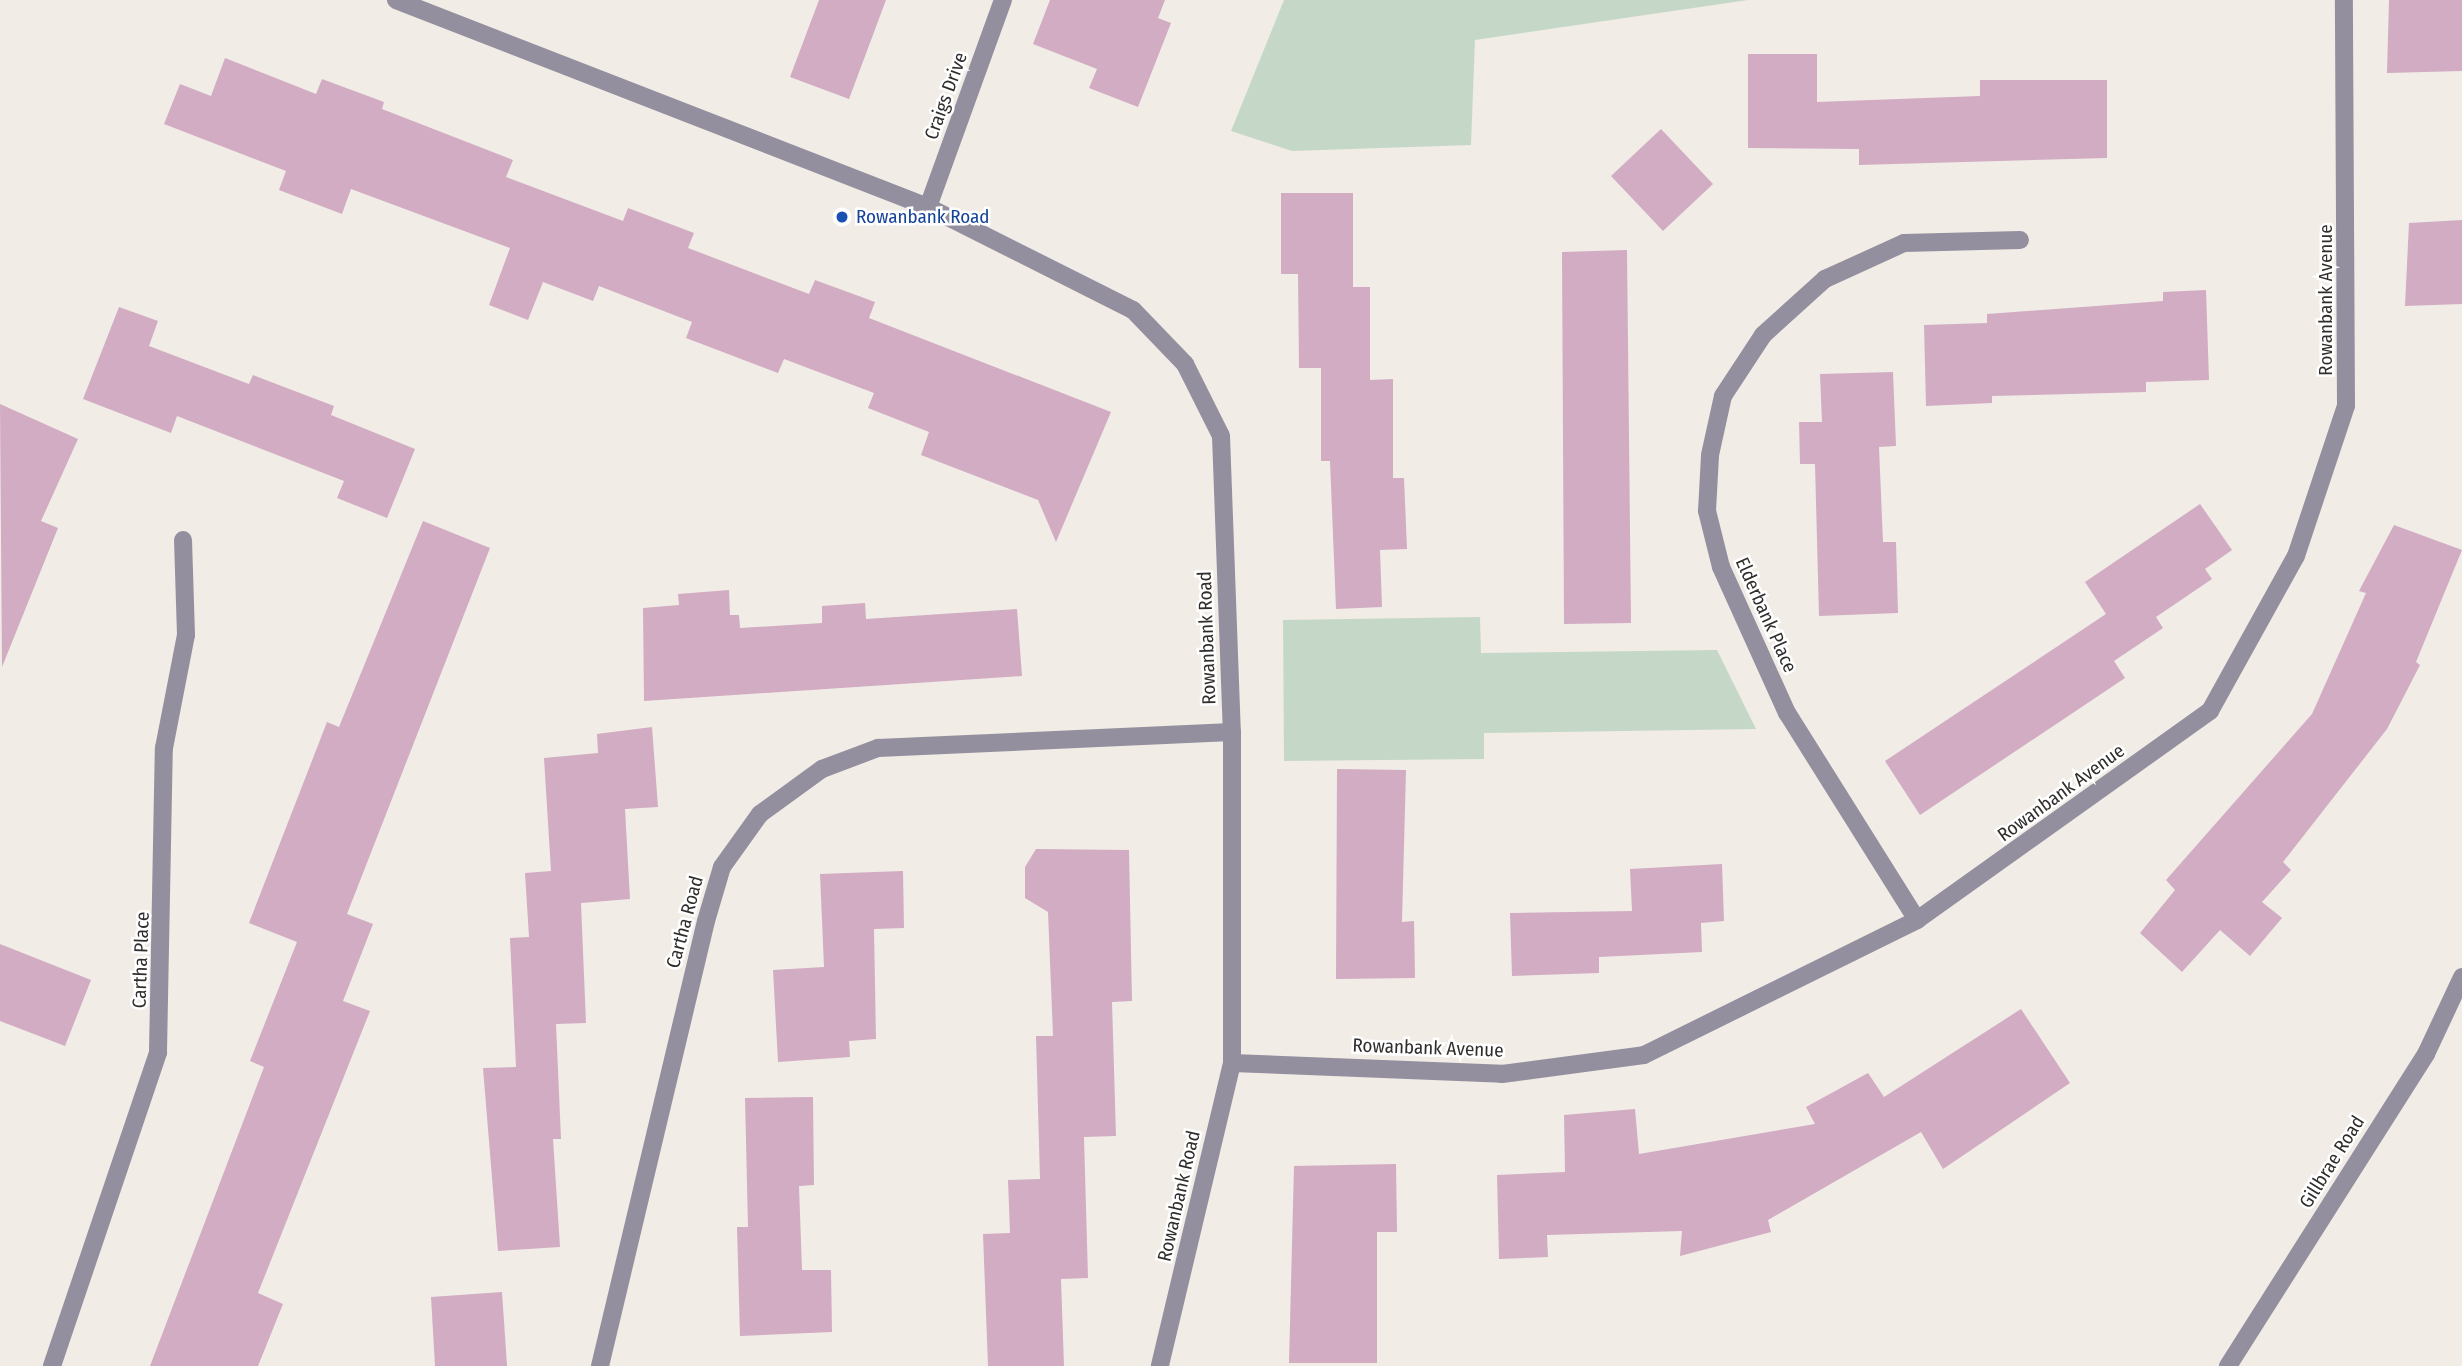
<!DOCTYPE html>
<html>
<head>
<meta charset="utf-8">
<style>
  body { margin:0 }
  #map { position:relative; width:2462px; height:1366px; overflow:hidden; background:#f1ece6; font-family:"Fira Sans Condensed",sans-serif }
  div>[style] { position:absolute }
  .green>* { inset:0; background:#c5d8c7 }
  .building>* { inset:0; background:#d1acc3 }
  .minor>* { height:18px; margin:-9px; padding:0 9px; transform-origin:9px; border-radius:9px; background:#948f9e }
  .dots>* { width:19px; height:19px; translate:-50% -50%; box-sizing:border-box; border:4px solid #fff; border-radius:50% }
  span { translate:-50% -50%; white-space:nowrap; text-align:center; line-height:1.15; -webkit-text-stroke:5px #fff; paint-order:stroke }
  .street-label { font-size:19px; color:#302e2c }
  .transit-label { font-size:19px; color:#164399 }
  .left { translate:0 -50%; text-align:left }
</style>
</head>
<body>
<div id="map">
  <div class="green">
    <div style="clip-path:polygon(1284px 0,1748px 0,1475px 40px,1471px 145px,1292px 151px,1231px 131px)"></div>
    <div style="clip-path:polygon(1480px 617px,1481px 653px,1717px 650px,1756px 729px,1484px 733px,1484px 759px,1284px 761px,1283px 620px)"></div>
  </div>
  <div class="building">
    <div style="clip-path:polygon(819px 0,886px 0,849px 99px,790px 77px)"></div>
    <div style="clip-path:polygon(1050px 0,1165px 0,1158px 18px,1171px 23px,1138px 107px,1089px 88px,1097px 69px,1033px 44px)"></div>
    <div style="clip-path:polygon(2389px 0,2462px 0,2462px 71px,2387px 73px)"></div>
    <div style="clip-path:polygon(1748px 54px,1817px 54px,1817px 102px,1980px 96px,1980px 80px,2107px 80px,2107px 158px,1859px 165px,1859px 149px,1748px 148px)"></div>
    <div style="clip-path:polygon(225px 58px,316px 94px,322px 79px,384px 102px,382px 109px,513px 160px,506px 177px,623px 221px,628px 208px,694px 233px,688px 248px,809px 294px,815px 280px,875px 302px,869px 318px,1111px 412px,1056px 542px,1038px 500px,921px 455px,929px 432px,868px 408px,874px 393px,784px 359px,778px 373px,686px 338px,692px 322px,599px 286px,593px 301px,543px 282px,528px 320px,489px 305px,510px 248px,351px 189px,342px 214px,279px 190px,286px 171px,164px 124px,180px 84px,211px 96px)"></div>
    <div style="clip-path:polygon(1661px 129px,1713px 184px,1663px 231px,1611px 176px)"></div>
    <div style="clip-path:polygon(1281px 193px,1353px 193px,1353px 287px,1370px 287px,1370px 380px,1393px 379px,1393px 478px,1404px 478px,1407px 549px,1380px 550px,1382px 607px,1336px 609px,1330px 461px,1321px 461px,1321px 368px,1299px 368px,1298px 274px,1281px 274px)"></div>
    <div style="clip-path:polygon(2462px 220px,2462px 304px,2405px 306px,2409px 223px)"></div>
    <div style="clip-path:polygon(1627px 250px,1631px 623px,1564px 624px,1562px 252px)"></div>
    <div style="clip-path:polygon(2206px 290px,2209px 380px,2146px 382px,2146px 392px,1992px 396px,1992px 403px,1926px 406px,1924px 325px,1987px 323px,1987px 314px,2163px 301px,2163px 292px)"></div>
    <div style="clip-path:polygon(119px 307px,158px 321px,149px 346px,249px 384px,253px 375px,334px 406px,331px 415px,415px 449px,387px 518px,337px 498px,344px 481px,177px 416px,171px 433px,83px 399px)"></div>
    <div style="clip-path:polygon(1893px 372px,1896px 446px,1879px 447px,1883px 542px,1896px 542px,1898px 613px,1819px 616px,1815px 464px,1800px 464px,1799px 422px,1822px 422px,1820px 374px)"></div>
    <div style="clip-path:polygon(0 404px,78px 439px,41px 521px,58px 528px,2px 667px)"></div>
    <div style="clip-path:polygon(2200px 504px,2232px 550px,2205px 569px,2212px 579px,2156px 617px,2163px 628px,2114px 661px,2125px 678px,1920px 815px,1885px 761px,2106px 614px,2085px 582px)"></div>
    <div style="clip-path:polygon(423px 521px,490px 548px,347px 914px,373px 924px,343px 1001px,370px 1011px,258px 1293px,283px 1304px,258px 1366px,150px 1366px,264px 1067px,250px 1061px,297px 942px,249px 923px,327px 722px,339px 727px)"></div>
    <div style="clip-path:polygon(2394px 525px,2462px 550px,2416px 662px,2420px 665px,2387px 729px,2283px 862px,2291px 870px,2262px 902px,2282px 918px,2250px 956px,2220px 930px,2182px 972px,2140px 933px,2175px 890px,2166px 880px,2312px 714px,2366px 593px,2359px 591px)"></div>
    <div style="clip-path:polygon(729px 590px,730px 615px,739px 615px,740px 628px,822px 623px,822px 606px,865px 603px,866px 619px,1017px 609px,1022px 676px,644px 701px,643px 608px,679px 605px,678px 594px)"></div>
    <div style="clip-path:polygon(652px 727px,658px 807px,625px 809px,630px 899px,581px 903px,586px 1023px,556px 1024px,561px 1139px,553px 1139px,560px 1247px,498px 1251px,483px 1068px,516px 1067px,510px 938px,529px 937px,525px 873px,551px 871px,544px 758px,598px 753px,597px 734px)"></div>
    <div style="clip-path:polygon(1337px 769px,1406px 770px,1402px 922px,1414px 921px,1415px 978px,1336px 979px)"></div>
    <div style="clip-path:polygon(1036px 849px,1129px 850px,1132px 1001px,1112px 1002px,1116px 1136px,1084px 1137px,1088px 1278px,1061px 1279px,1064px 1366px,988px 1366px,983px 1234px,1010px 1233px,1008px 1180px,1040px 1179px,1036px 1036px,1053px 1036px,1048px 912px,1025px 898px,1025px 867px)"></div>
    <div style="clip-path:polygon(1722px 864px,1724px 921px,1701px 923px,1702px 952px,1599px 957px,1599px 973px,1512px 976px,1510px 913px,1632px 911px,1630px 869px)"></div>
    <div style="clip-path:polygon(903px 871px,904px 928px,874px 929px,876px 1039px,849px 1041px,850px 1057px,778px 1062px,773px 970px,824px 967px,820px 874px)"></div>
    <div style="clip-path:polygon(0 944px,91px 980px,65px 1046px,0 1021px)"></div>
    <div style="clip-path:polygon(2021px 1009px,2070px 1083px,1943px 1169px,1921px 1132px,1768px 1220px,1771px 1232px,1680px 1256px,1682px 1231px,1547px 1235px,1548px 1257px,1499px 1259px,1497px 1175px,1565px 1172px,1564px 1115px,1635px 1109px,1639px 1154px,1815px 1124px,1806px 1107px,1868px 1073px,1884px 1097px)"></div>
    <div style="clip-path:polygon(813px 1097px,814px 1185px,799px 1186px,802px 1270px,831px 1270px,832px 1332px,740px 1336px,737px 1227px,748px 1227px,745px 1098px)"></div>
    <div style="clip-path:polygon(1396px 1164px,1397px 1232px,1377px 1232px,1377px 1363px,1289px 1363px,1294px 1166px)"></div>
    <div style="clip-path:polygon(502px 1292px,507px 1366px,435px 1366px,431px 1297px)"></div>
  </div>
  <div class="minor">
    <div style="left:396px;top:0;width:571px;rotate:21.26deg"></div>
    <div style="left:928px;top:207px;width:229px;rotate:26.7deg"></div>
    <div style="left:1133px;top:310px;width:75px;rotate:46.1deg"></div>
    <div style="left:1185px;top:364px;width:80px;rotate:63.4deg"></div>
    <div style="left:1221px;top:436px;width:296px;rotate:87.9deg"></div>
    <div style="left:1232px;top:732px;width:331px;rotate:90deg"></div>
    <div style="left:1232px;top:1063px;width:311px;rotate:103.4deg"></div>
    <div style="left:928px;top:207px;width:220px;rotate:-70.1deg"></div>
    <div style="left:1917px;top:920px;width:244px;rotate:-122.1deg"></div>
    <div style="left:1787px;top:713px;width:160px;rotate:-114.3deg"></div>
    <div style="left:1721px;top:567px;width:58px;rotate:-104deg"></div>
    <div style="left:1707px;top:511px;width:56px;rotate:-86.9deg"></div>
    <div style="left:1710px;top:455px;width:60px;rotate:-77.6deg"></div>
    <div style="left:1723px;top:396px;width:73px;rotate:-56.7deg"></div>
    <div style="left:1763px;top:335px;width:84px;rotate:-42.1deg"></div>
    <div style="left:1825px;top:279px;width:87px;rotate:-24.5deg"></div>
    <div style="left:1904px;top:243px;width:116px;rotate:-1.5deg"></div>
    <div style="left:1232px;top:1063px;width:270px;rotate:2.3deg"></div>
    <div style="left:1502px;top:1074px;width:143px;rotate:-7.6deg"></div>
    <div style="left:1644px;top:1055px;width:305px;rotate:-26.3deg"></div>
    <div style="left:1917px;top:920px;width:360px;rotate:-35.5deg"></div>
    <div style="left:2210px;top:711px;width:177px;rotate:-61deg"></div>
    <div style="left:2296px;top:556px;width:158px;rotate:-71.6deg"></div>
    <div style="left:2346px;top:406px;width:406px;rotate:-90.3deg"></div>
    <div style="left:52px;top:1366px;width:331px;rotate:-71.3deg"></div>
    <div style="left:158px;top:1052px;width:304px;rotate:-88.9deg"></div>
    <div style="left:164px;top:748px;width:115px;rotate:-79deg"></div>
    <div style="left:186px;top:635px;width:95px;rotate:-91.8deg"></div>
    <div style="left:600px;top:1366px;width:457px;rotate:-76.6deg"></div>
    <div style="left:706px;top:921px;width:56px;rotate:-73.5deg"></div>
    <div style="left:722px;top:867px;width:65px;rotate:-54.4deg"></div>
    <div style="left:760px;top:814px;width:77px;rotate:-36deg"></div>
    <div style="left:822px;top:769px;width:60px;rotate:-20.6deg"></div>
    <div style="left:878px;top:748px;width:354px;rotate:-2.6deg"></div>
    <div style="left:2228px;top:1366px;width:370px;rotate:-57.6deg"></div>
    <div style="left:2426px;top:1054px;width:85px;rotate:-64.9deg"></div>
  </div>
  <div class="dots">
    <div style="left:842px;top:217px;background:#1a4fb4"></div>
  </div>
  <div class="street-label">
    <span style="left:946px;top:96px;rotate:-70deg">Craigs Drive</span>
    <span style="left:2326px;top:300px;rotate:-90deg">Rowanbank Avenue</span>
    <span style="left:1766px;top:615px;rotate:66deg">Elderbank Place</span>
    <span style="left:1207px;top:638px;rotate:-92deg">Rowanbank Road</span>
    <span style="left:2061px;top:793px;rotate:-36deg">Rowanbank Avenue</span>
    <span style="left:685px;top:922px;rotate:-75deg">Cartha Road</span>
    <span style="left:141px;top:960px;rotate:-88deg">Cartha Place</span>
    <span style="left:1428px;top:1048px;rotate:2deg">Rowanbank Avenue</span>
    <span style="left:2332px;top:1162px;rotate:-58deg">Gillbrae Road</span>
    <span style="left:1179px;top:1196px;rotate:-77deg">Rowanbank Road</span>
  </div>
  <div class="transit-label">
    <span class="left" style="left:856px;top:217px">Rowanbank Road</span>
  </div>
</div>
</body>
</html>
